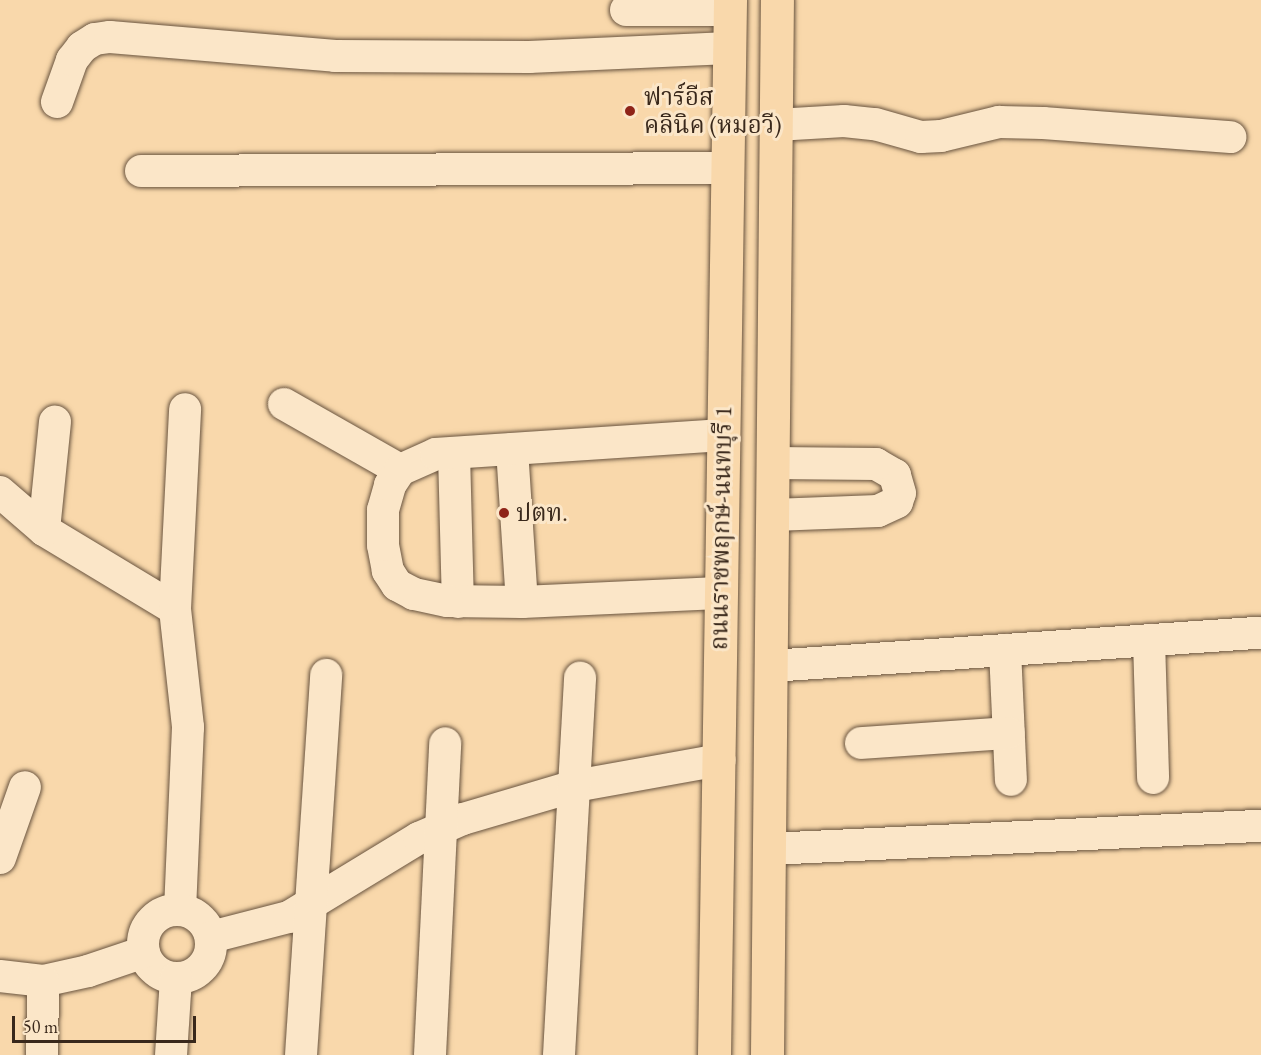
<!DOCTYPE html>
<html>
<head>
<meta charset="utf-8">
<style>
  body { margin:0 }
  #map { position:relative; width:1261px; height:1055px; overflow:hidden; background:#f9d8ab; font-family:"EB Garamond","Noto Serif Thai",serif }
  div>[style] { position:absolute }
  .roads { filter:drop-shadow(0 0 2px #69543f) drop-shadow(0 0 2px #69543f) }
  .minor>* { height:32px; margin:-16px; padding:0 16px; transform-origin:16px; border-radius:16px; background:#fbe6c8 }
  .minor>.ring { margin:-16px; padding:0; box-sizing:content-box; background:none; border:32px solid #fbe6c8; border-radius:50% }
  .major>* { height:33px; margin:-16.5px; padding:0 16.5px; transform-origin:16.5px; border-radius:16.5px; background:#f9d8ab }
  .dots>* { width:16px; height:16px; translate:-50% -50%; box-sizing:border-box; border:3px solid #fbe6c8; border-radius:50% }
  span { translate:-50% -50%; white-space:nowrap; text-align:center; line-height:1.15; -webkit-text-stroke:6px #fbe6c8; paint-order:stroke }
  .poi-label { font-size:24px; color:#39281b }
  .left { translate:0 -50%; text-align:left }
  .street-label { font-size:24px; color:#39281b }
  .scale { position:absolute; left:12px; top:1016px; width:184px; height:27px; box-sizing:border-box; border:3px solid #39281b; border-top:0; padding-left:8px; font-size:18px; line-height:21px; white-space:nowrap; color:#39281b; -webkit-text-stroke:4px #fbe6c8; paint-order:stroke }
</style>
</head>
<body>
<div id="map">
  <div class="roads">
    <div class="minor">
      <div style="left:626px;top:10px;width:104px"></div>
      <div style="left:57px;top:102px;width:45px;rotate:-70.3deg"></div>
      <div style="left:72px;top:60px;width:16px;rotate:-52deg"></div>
      <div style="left:82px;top:47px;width:15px;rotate:-32deg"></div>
      <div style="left:95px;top:39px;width:15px;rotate:-8deg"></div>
      <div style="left:110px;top:37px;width:226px;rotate:4.8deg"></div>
      <div style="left:335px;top:56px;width:194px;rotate:0.3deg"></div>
      <div style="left:529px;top:57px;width:200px;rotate:-2.6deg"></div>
      <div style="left:776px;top:125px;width:68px;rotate:-3.4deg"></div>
      <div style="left:844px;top:121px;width:31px;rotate:6deg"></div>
      <div style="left:875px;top:124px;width:48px;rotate:15.8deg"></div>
      <div style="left:921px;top:137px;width:20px;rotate:-3deg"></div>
      <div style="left:941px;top:136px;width:60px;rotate:-13.6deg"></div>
      <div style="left:999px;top:122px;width:44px;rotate:1.3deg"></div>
      <div style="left:1043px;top:123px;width:188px;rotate:4.3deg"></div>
      <div style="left:141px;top:171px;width:586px;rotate:-0.29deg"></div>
      <div style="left:284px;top:404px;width:133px;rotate:29.6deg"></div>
      <div style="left:512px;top:449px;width:153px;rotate:86.3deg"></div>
      <div style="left:454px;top:453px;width:149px;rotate:88.5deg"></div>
      <div style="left:0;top:492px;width:58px;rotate:40.8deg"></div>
      <div style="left:44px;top:530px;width:153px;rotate:31.1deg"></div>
      <div style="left:175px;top:609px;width:119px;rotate:83.7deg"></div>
      <div style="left:188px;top:727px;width:183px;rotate:92.5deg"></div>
      <div style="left:773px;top:515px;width:105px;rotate:-2.2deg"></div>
      <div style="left:878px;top:511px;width:21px;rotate:-25deg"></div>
      <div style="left:897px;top:502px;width:9px;rotate:-72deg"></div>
      <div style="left:900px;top:493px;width:19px;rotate:-106deg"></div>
      <div style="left:895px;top:475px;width:22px;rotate:-150deg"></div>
      <div style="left:876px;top:464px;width:102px;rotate:-179.4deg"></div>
      <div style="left:44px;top:530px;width:109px;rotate:-84.2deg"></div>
      <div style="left:719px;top:593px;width:197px;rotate:177.4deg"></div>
      <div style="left:522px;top:602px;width:75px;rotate:-179.2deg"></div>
      <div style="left:447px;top:601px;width:34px;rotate:-168deg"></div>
      <div style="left:414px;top:594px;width:19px;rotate:-152deg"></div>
      <div style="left:397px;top:585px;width:17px;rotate:-123deg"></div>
      <div style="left:388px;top:571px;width:26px;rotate:-101deg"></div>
      <div style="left:383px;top:545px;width:35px;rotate:-90deg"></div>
      <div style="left:383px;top:510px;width:26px;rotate:-74deg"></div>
      <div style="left:390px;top:485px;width:18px;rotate:-56deg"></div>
      <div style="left:400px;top:470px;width:39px;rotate:-24deg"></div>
      <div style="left:436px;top:454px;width:287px;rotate:-3.8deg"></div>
      <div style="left:175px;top:609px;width:200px;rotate:-87.1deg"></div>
      <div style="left:1149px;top:640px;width:138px;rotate:88.3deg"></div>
      <div style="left:1005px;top:650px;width:130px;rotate:87.4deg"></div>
      <div style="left:771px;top:666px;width:491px;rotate:-3.9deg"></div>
      <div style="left:861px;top:743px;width:148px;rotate:-3.9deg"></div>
      <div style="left:769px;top:849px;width:493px;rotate:-2.7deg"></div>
      <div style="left:0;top:858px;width:75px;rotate:-70.6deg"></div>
      <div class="ring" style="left:143px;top:910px;width:36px;height:36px"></div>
      <div style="left:211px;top:937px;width:81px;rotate:-14.4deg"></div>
      <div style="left:289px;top:917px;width:152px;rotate:-31.3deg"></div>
      <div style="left:419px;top:838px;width:48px;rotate:-23.4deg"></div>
      <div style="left:463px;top:819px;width:117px;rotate:-16.4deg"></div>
      <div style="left:575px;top:786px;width:147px;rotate:-10.2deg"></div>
      <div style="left:0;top:976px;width:43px;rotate:6.6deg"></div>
      <div style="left:43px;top:981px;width:46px;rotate:-12.5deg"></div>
      <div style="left:88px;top:971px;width:59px;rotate:-18.7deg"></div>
      <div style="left:42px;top:1055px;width:74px;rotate:-89.2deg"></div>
      <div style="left:171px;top:1055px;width:77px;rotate:-86.3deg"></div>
      <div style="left:301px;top:1055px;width:381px;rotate:-86.2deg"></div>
      <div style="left:430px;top:1055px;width:312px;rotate:-87.2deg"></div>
      <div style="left:559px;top:1055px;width:378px;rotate:-86.8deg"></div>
    </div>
    <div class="major">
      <div style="left:714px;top:1055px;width:1055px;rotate:-89.13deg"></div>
      <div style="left:767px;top:1055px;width:1055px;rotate:-89.46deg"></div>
    </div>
  </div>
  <div class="dots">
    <div style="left:630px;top:111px;background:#8f2418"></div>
    <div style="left:504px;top:513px;background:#8f2418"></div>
  </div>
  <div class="poi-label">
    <span class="left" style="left:644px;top:111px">ฟาร์อีส<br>คลินิค (หมอวี)</span>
    <span class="left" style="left:516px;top:513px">ปตท.</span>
  </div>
  <div class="street-label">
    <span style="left:721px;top:528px;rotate:-89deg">ถนนราชพฤกษ์-นนทบุรี 1</span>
  </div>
  <div class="scale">50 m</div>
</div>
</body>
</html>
